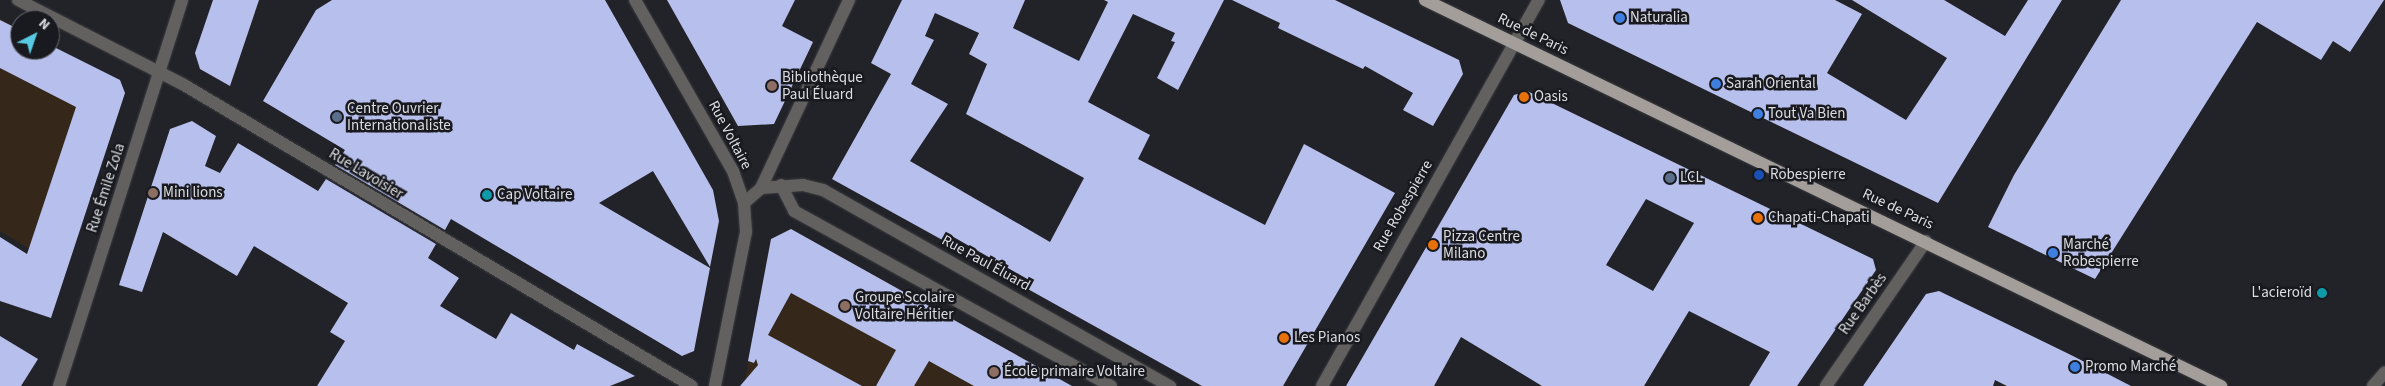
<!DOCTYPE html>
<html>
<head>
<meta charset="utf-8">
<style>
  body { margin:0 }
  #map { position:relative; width:2385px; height:386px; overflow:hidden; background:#222328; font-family:"Source Sans 3",sans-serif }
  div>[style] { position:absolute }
  .education>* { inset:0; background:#35281a }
  .building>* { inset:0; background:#b7bfed }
  .roads { filter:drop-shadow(0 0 1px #3c3d42) drop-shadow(0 0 1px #3c3d42) }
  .street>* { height:12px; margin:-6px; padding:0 6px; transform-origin:6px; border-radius:6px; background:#63615f }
  .primary>* { height:12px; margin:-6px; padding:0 6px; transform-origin:6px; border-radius:6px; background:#a39e9a }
  .dots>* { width:14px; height:14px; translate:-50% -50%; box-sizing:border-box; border:2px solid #191a1f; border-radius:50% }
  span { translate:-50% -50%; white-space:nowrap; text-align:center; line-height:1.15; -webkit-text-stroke:5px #191a1f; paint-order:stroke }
  .poi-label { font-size:15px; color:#dddde1 }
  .left { translate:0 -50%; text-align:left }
  .right { translate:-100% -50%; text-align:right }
  .street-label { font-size:15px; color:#dddde1 }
  .north { position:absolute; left:10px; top:10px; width:50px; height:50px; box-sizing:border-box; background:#191a1f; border:1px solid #67686d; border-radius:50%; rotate:41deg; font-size:14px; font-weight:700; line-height:20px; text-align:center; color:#dddde1 }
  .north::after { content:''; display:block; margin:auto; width:18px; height:22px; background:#58c9e3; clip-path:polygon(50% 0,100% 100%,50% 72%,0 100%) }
</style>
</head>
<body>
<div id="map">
  <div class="education">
    <div style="clip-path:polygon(0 19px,20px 30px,20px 50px,50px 50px,50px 45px,122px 82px,61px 268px,0 231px)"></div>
    <div style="clip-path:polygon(791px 229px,1072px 386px,744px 386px,771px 239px)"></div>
  </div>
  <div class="building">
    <div style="clip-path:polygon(213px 0,259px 0,230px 86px,200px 69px,195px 53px)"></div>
    <div style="clip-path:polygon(332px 0,605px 0,713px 190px,719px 221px,710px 267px,653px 171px,599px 203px,710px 268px,694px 351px,682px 356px,451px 219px,445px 230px,335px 165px,345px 150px,263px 101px,316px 10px)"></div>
    <div style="clip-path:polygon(667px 0,795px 0,782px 26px,813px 42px,774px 124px,738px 126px)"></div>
    <div style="clip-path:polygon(evenodd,902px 0,1025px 0,1013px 28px,1079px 61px,1108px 2px,1104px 0,1224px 0,1178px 90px,1157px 78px,1175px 42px,1171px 41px,1175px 33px,1133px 14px,1088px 102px,1150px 135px,1138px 159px,1265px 225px,1304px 144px,1395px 193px,1283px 386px,1202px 386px,1026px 288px,1029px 280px,950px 235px,946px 242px,832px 179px,891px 74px,871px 63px,902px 0,935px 13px,979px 33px,969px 54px,987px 64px,966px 114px,1084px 178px,1050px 242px,910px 161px,948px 104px,911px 84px,934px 40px,925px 36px,935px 13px)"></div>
    <div style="clip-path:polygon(1232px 0,1335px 0,1459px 60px,1463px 74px,1433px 126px,1403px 110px,1413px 93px,1365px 66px,1363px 69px,1278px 28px,1280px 23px)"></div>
    <div style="clip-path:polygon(1560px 0,1835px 0,1862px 14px,1827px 73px,1906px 120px,1947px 58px,1852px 0,1944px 0,2005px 36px,2028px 0,2062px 0,1938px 203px,1568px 23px)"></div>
    <div style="clip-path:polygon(2121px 0,2384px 0,2350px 52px,2333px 41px,2321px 60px,2257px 22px,2095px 279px,1988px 227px,2014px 175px)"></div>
    <div style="clip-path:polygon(0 20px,20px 30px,20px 50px,50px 50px,50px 45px,120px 80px,125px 93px,51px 318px,0 301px,0 237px,27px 254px,76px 107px,0 68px)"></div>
    <div style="clip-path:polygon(evenodd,1527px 91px,1873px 259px,1876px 270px,1797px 386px,1749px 386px,1770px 352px,1689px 311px,1644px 386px,1542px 386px,1461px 337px,1434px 386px,1346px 386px,1514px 95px,1527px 91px,1646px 199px,1694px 223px,1653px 291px,1606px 265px,1646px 199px)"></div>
    <div style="clip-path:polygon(192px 121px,216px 136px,205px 166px,220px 173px,238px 143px,318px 191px,326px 179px,436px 244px,428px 258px,459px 278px,440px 306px,496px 339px,511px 313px,574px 350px,577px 344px,635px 376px,610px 386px,317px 386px,345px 341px,330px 332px,348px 303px,254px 246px,237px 276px,163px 232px,142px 292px,119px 285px,170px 129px)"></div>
    <div style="clip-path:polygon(791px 229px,1072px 386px,974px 386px,929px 361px,914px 386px,876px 386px,896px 350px,791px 293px,768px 335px,862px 386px,740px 386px,758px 365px,756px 359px,754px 363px,748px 361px,771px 239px)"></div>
    <div style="clip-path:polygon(1939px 291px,2073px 356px,2131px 386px,2007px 386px,1995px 380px,1993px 386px,1863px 386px,1926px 294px)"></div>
    <div style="clip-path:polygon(0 336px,38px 359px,21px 386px,0 386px)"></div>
  </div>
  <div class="roads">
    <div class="street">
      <div style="left:18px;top:0;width:186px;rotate:27.1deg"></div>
      <div style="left:184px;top:85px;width:590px;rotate:30.65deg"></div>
      <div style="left:635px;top:0;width:197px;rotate:60.2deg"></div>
      <div style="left:733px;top:171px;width:34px;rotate:71deg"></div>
      <div style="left:744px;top:203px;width:29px;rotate:86deg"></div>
      <div style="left:746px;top:232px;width:157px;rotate:101.4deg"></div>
      <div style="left:781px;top:185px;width:29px;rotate:63deg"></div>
      <div style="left:794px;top:211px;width:362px;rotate:28.9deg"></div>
      <div style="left:761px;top:188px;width:42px;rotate:-4.1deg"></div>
      <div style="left:803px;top:185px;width:21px;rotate:14deg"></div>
      <div style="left:823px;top:190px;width:399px;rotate:29.5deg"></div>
      <div style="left:744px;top:203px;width:23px;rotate:-41deg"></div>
      <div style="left:761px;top:188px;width:208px;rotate:-64.9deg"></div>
      <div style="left:59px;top:386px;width:405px;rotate:-72.3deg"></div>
      <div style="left:1322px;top:386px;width:443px;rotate:-60.7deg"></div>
      <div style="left:1826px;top:386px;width:176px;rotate:-55.4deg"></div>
      <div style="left:2373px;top:386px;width:18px;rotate:-49deg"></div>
    </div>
    <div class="primary">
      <div style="left:1425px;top:0;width:885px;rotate:25.87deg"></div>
    </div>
  </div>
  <div class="dots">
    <div style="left:1620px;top:18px;background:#3f7fe0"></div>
    <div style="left:1716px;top:84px;background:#3f7fe0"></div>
    <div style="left:772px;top:86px;background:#8d6e63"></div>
    <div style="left:1524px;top:97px;background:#e8710a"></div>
    <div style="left:1758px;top:114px;background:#3f7fe0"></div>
    <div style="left:337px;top:117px;background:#5c6f8a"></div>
    <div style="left:1759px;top:175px;background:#1a4fb4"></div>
    <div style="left:1670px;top:178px;background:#5c6f8a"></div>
    <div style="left:153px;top:193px;background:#8d6e63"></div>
    <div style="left:487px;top:195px;background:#0f9aa8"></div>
    <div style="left:1758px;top:218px;background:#e8710a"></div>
    <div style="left:1433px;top:245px;background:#e8710a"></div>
    <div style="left:2053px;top:253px;background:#3f7fe0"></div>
    <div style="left:2322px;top:293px;background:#0f9aa8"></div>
    <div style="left:845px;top:306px;background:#8d6e63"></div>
    <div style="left:1284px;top:338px;background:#e8710a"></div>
    <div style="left:2075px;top:367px;background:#3f7fe0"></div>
    <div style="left:994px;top:372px;background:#8d6e63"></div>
  </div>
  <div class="poi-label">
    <span class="left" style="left:1630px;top:18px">Naturalia</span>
    <span class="left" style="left:782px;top:86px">Bibliothèque<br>Paul Éluard</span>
    <span class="left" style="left:1726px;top:84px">Sarah Oriental</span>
    <span class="left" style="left:1534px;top:97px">Oasis</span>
    <span class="left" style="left:347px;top:117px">Centre Ouvrier<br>Internationaliste</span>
    <span class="left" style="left:1768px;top:114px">Tout Va Bien</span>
    <span class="left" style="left:1770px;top:175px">Robespierre</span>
    <span class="left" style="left:1680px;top:178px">LCL</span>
    <span class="left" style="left:163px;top:193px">Mini lions</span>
    <span class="left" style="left:497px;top:195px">Cap Voltaire</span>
    <span class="left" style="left:1768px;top:218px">Chapati-Chapati</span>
    <span class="left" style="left:1443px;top:245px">Pizza Centre<br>Milano</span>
    <span class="left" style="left:2063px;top:253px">Marché<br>Robespierre</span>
    <span class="right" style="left:2312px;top:293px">L'acieroïd</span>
    <span class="left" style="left:855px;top:306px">Groupe Scolaire<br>Voltaire Héritier</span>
    <span class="left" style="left:1294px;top:338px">Les Pianos</span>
    <span class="left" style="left:2085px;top:367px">Promo Marché</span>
    <span class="left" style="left:1004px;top:372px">École primaire Voltaire</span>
  </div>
  <div class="street-label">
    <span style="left:1533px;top:34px;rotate:26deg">Rue de Paris</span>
    <span style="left:730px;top:135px;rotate:62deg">Rue Voltaire</span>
    <span style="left:366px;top:174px;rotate:31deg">Rue Lavoisier</span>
    <span style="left:106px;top:188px;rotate:-72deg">Rue Émile Zola</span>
    <span style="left:1403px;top:206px;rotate:-60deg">Rue Robespierre</span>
    <span style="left:1898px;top:209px;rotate:25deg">Rue de Paris</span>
    <span style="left:986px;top:263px;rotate:29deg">Rue Paul Éluard</span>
    <span style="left:1863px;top:304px;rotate:-55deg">Rue Barbès</span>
  </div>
  <div class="north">N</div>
</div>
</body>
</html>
